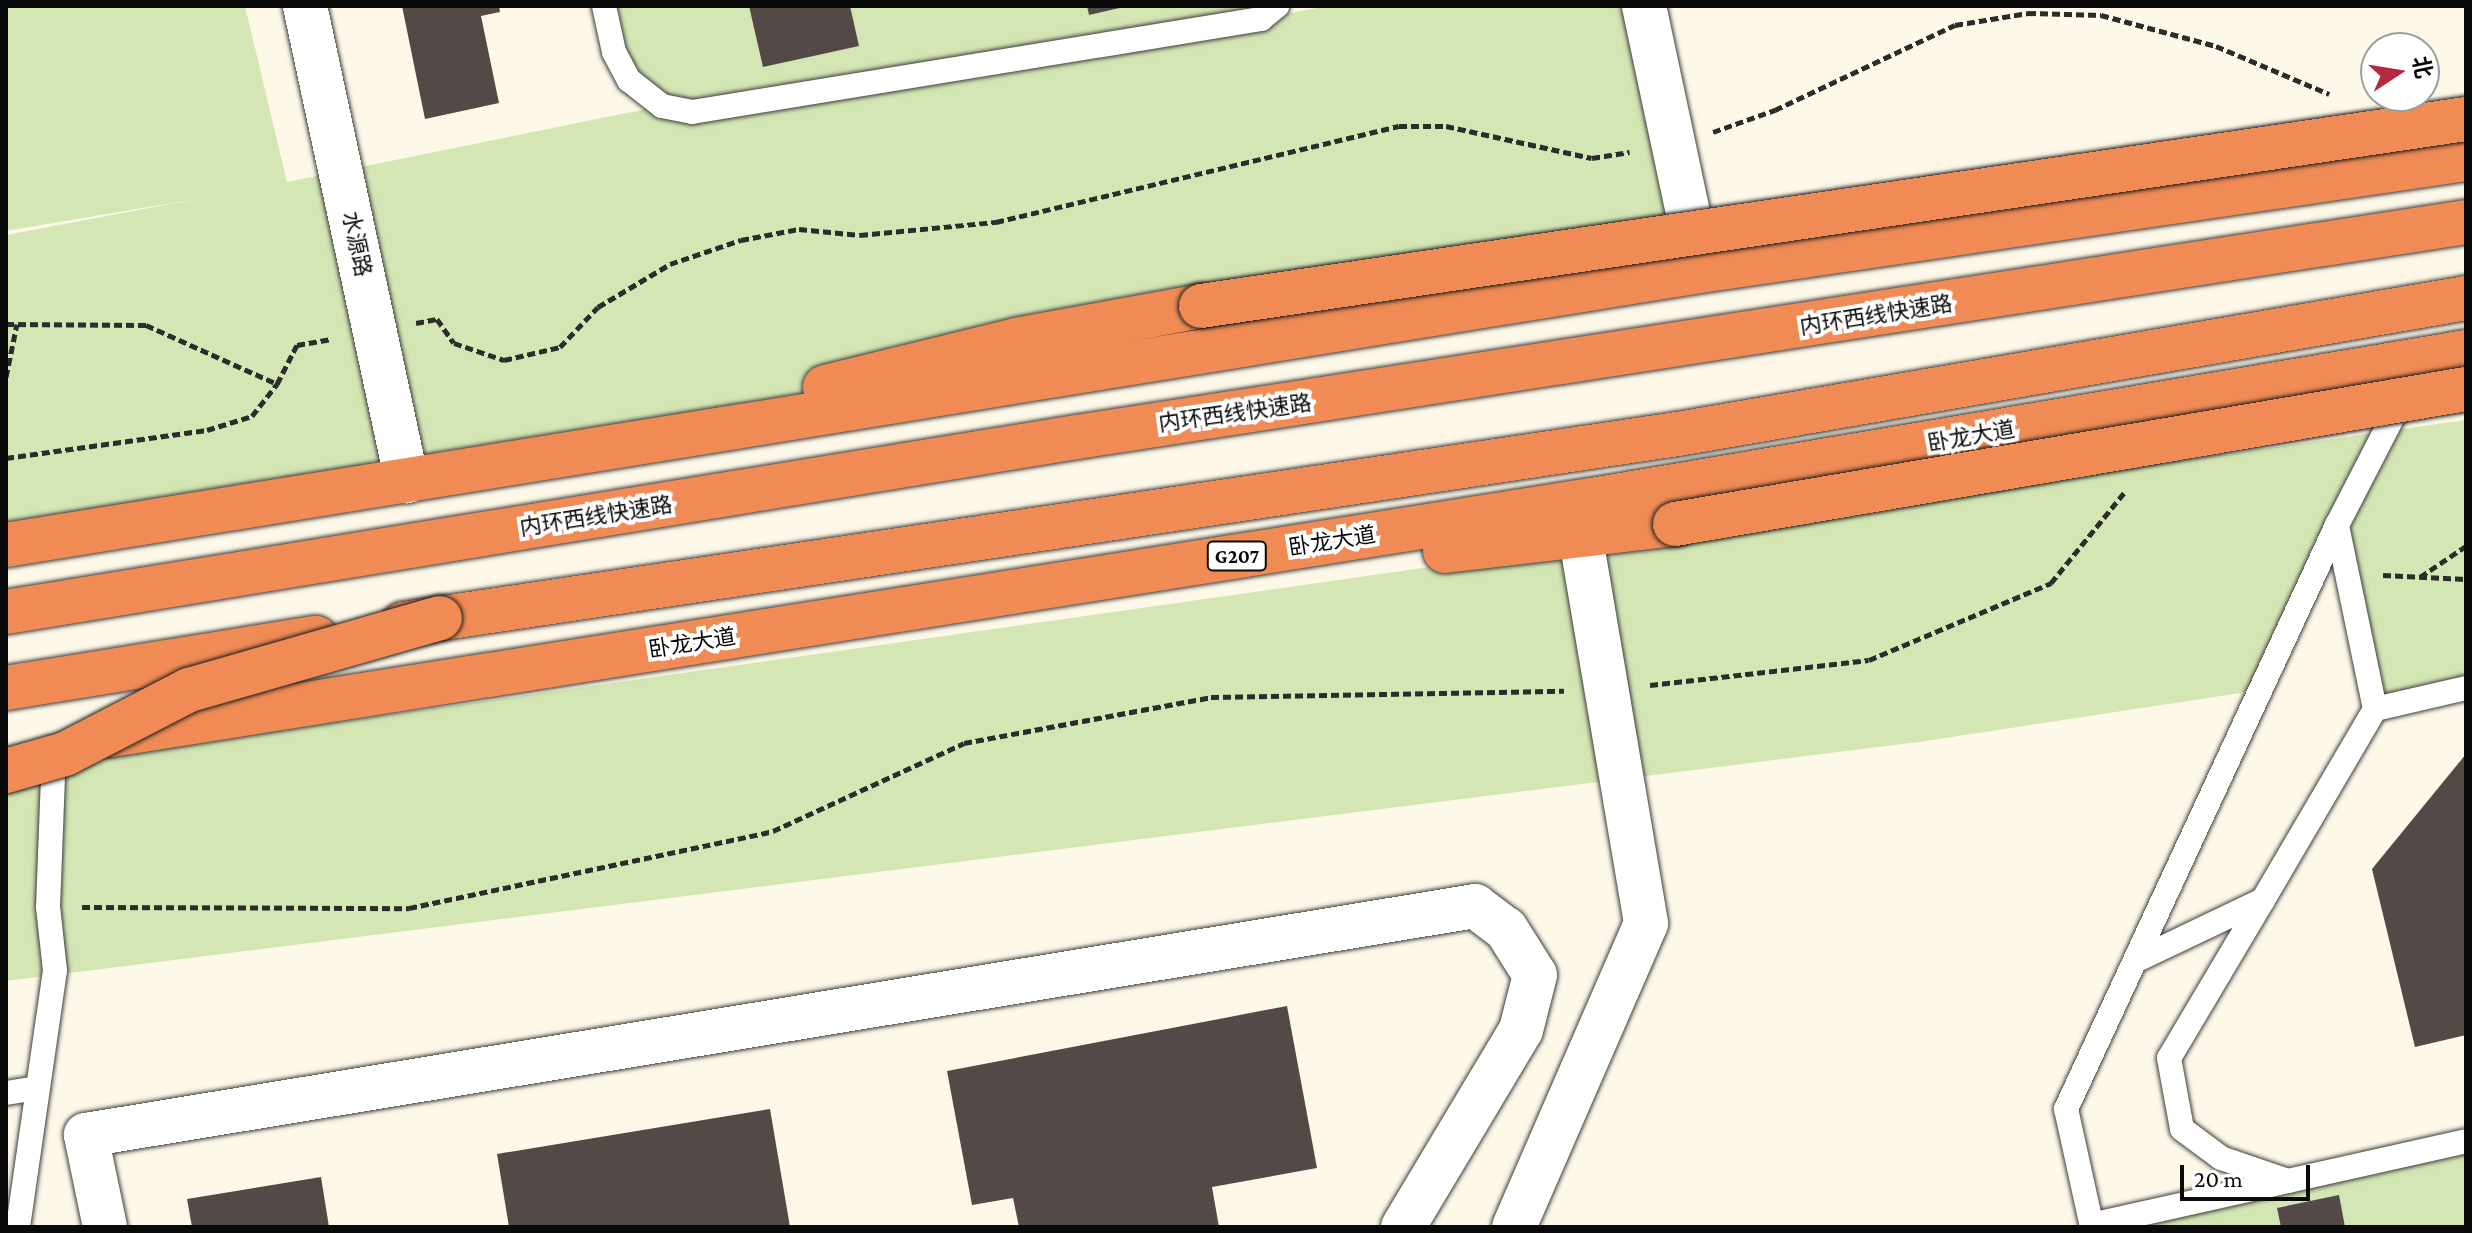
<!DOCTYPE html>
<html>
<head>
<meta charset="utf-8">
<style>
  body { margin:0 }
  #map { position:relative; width:2472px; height:1233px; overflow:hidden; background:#fef8e8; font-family:"Crimson Pro","Noto Sans SC",serif }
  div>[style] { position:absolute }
  .green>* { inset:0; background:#d4e6b4 }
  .building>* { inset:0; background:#534a47 }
  .path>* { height:5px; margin-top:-2.5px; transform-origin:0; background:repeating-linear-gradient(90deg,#2c2c2c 0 8px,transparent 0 12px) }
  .roads { filter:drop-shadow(0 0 2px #3d3d3d) drop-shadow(0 0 2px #3d3d3d) }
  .lane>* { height:24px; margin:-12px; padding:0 12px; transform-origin:12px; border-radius:12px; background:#fff }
  .street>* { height:44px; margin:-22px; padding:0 22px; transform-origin:22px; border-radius:22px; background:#fff }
  .highway>* { height:44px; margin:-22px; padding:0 22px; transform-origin:22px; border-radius:22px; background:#f08b55 }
  .bridges { filter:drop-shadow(0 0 2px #1b1b1b) drop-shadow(0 0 2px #1b1b1b) }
  .highway-bridge>* { height:44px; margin:-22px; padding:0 22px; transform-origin:22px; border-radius:22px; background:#f08b55 }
  span { translate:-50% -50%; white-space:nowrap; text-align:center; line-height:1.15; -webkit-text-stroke:8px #fff; paint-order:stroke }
  .shield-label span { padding:2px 6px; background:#fff; border:2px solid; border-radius:6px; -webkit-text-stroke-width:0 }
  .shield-label { font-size:20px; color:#0a0a0a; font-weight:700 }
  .street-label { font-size:22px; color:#0a0a0a }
  .frame { position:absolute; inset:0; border:8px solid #0a0a0a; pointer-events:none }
  .north { position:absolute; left:2360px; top:32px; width:80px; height:80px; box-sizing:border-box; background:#fff; border:2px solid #9d9d9d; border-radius:50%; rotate:78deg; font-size:22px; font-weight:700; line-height:32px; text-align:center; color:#0a0a0a }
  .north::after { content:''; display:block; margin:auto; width:28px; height:36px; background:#b5283e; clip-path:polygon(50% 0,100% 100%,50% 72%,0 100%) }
  .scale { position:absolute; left:2180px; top:1165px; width:130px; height:36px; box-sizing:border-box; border:4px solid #0a0a0a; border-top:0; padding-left:10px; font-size:24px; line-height:28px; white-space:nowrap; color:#0a0a0a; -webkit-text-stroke:6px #fff; paint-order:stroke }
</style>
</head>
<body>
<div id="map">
  <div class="green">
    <div style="clip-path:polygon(6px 6px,245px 6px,287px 182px,661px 106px,629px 80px,604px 6px,1277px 6px,1263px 18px,1328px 6px,1644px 6px,1700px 271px,6px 545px,6px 235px,202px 198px,6px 231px)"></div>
    <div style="clip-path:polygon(2466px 420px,2466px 695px,2375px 709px,2337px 526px,2260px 690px,1919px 742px,6px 981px,6px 769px)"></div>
    <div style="clip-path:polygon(2466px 1141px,2466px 1227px,2092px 1227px)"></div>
  </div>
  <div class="building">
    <div style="clip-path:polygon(402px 6px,499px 6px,500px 12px,481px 16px,499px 103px,425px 119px)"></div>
    <div style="clip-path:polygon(749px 6px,850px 6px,859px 46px,763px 67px)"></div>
    <div style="clip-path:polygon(1087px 6px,1123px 6px,1124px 7px,1089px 15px)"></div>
    <div style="clip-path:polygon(2466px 754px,2466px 1035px,2415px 1047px,2372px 869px)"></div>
    <div style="clip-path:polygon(1287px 1006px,1317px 1168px,1212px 1187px,1219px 1227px,1019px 1227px,1013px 1198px,972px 1205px,947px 1071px)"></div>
    <div style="clip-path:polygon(770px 1109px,790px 1227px,509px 1227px,497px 1154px)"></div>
    <div style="clip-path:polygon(321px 1177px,329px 1227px,192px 1227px,187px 1199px)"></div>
    <div style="clip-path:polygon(2339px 1195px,2345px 1227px,2281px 1227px,2277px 1208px)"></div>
  </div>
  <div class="path">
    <div style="left:1713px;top:132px;width:66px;rotate:-19.5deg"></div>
    <div style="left:1775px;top:110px;width:199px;rotate:-25.3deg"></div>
    <div style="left:1955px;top:25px;width:74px;rotate:-9.3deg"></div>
    <div style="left:2028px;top:13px;width:73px;rotate:1.6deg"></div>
    <div style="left:2101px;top:15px;width:119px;rotate:15.1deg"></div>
    <div style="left:2216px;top:46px;width:123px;rotate:23deg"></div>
    <div style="left:416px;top:323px;width:21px;rotate:-11deg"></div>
    <div style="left:437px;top:319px;width:29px;rotate:55deg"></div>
    <div style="left:454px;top:343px;width:53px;rotate:18.8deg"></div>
    <div style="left:504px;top:360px;width:57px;rotate:-13.1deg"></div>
    <div style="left:560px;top:347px;width:55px;rotate:-46.5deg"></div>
    <div style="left:598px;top:307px;width:84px;rotate:-30.8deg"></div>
    <div style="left:670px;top:264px;width:75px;rotate:-18.7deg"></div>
    <div style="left:741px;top:240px;width:59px;rotate:-10.7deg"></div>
    <div style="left:799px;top:229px;width:61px;rotate:5.6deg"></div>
    <div style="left:860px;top:235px;width:137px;rotate:-5.5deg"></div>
    <div style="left:996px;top:222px;width:414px;rotate:-13.4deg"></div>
    <div style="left:1399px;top:126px;width:47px"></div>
    <div style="left:1446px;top:126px;width:149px;rotate:12.4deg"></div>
    <div style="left:1592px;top:158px;width:38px;rotate:-9deg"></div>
    <div style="left:6px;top:324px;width:140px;rotate:0.4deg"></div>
    <div style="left:146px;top:325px;width:144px;rotate:24.2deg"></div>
    <div style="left:277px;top:384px;width:44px;rotate:-62.9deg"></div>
    <div style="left:297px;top:345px;width:35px;rotate:-10deg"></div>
    <div style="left:6px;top:377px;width:54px;rotate:-78.3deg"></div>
    <div style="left:6px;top:458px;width:203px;rotate:-7.9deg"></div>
    <div style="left:207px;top:430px;width:47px;rotate:-17.3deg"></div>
    <div style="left:252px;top:416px;width:41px;rotate:-52deg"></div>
    <div style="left:2383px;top:575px;width:83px;rotate:2.8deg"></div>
    <div style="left:2420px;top:577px;width:55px;rotate:-34deg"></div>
    <div style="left:1650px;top:685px;width:220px;rotate:-6.5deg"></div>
    <div style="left:1869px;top:660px;width:198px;rotate:-22.9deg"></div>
    <div style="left:2051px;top:583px;width:116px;rotate:-51deg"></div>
    <div style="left:82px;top:907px;width:327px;rotate:0.2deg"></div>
    <div style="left:409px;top:908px;width:372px;rotate:-11.9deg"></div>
    <div style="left:773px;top:831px;width:210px;rotate:-24.7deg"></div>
    <div style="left:964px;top:743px;width:251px;rotate:-10.5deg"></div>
    <div style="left:1211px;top:697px;width:353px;rotate:-1deg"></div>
  </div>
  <div class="roads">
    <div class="lane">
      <div style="left:604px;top:6px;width:47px;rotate:77.7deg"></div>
      <div style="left:614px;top:52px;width:32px;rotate:62deg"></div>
      <div style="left:629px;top:80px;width:42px;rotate:38.2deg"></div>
      <div style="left:662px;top:106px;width:31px;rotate:11deg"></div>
      <div style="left:692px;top:112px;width:577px;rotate:-9.28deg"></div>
      <div style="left:1261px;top:19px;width:21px;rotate:-39deg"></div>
      <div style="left:2375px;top:709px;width:93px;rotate:-13deg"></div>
      <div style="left:2263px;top:900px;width:221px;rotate:-59.6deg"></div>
      <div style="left:2375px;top:709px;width:188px;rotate:-101.7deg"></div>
      <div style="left:2135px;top:961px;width:142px;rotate:-25.5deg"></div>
      <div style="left:2263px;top:900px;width:184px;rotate:120.7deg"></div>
      <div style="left:2169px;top:1058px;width:72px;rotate:79.6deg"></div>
      <div style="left:2182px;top:1129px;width:49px;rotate:36.6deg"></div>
      <div style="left:2221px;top:1158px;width:71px;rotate:18.9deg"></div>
      <div style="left:6px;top:1093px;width:31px;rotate:-9deg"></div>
      <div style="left:2091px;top:1225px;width:384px;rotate:-12.6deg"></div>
      <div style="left:18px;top:1227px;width:259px;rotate:-81.8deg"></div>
      <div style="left:55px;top:971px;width:64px;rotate:-96.2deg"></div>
      <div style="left:48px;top:907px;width:157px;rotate:-87.8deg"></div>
      <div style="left:2092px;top:1227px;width:121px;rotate:-102.4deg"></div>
      <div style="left:2066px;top:1109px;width:644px;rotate:-65.11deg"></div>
      <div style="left:2337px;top:525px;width:144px;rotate:-62.7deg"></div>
    </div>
    <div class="street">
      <div style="left:305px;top:6px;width:486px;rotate:77.9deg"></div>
      <div style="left:1644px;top:6px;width:270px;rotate:78deg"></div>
      <div style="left:105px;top:1227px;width:94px;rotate:-101.7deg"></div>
      <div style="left:86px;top:1135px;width:1408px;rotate:-9.36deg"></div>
      <div style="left:1475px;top:906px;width:39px;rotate:37deg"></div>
      <div style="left:1506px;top:929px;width:54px;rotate:57.8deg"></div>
      <div style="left:1535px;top:975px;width:57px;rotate:104.3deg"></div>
      <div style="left:1521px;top:1030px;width:230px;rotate:120.9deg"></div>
      <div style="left:1514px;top:1227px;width:331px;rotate:-66.5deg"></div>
      <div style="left:1646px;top:923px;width:391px;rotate:-99.6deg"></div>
    </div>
    <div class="highway">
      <div style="left:825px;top:387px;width:197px;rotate:-13.8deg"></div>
      <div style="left:1016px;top:340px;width:188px;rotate:-10.4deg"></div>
      <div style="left:6px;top:545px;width:1716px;rotate:-9.19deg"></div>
      <div style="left:1700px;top:271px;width:774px;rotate:-8.32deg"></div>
      <div style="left:1445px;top:551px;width:232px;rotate:-6.7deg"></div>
      <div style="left:6px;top:612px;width:1085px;rotate:-9.28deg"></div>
      <div style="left:1077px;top:437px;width:1406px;rotate:-8.8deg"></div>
      <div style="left:403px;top:624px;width:1289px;rotate:-8.48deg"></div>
      <div style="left:1678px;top:434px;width:800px;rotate:-9.79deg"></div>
      <div style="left:6px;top:688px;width:314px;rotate:-9.2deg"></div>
      <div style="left:111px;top:735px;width:1500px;rotate:-9.02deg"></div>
      <div style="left:1592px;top:500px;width:886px;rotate:-9.61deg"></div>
    </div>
  </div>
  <div class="bridges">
    <div class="highway-bridge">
      <div style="left:1201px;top:306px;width:1279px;rotate:-8.41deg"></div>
      <div style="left:1675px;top:524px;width:802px;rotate:-9.69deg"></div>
      <div style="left:6px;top:771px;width:61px;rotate:-16.1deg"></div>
      <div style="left:65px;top:754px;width:140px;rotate:-27.3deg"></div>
      <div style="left:189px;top:690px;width:261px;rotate:-16deg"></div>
    </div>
  </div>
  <div class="shield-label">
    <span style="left:1237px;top:556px">G207</span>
  </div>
  <div class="street-label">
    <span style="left:357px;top:244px;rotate:78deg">水源路</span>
    <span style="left:1876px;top:315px;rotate:-9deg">内环西线快速路</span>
    <span style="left:1235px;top:413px;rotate:-8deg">内环西线快速路</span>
    <span style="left:1971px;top:436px;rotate:-10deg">卧龙大道</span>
    <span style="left:596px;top:516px;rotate:-9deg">内环西线快速路</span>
    <span style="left:1332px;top:541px;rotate:-9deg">卧龙大道</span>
    <span style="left:692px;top:643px;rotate:-9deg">卧龙大道</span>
  </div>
  <div class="frame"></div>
  <div class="north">北</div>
  <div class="scale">20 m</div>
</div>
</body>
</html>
